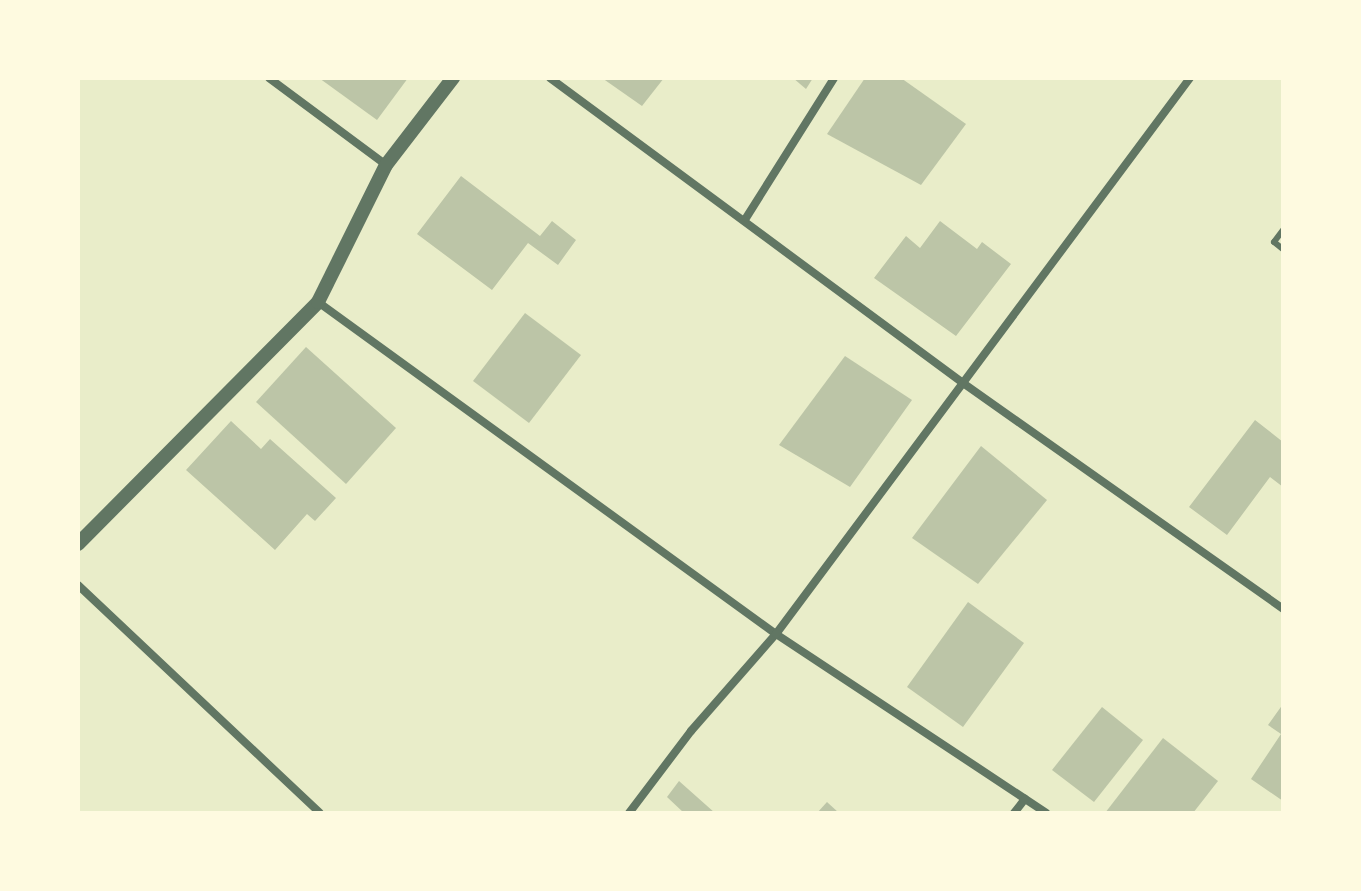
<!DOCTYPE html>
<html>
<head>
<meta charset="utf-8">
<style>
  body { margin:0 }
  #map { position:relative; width:1361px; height:891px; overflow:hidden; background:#e9edc9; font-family:Poppins,sans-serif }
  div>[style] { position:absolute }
  .building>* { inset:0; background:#bcc5a7 }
  .service>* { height:6px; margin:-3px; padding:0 3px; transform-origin:3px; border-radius:3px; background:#617663 }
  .minor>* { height:8px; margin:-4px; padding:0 4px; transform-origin:4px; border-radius:4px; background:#617663 }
  .tertiary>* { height:14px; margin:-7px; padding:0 7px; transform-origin:7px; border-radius:7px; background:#617663 }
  span { translate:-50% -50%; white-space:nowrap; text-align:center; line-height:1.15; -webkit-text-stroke:8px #fefae0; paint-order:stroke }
  .frame { position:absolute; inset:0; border:80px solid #fefae0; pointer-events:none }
</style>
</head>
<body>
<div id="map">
  <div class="building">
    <div style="clip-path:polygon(319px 78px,408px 78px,377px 120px)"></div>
    <div style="clip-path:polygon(602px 78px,664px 78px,642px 106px)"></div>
    <div style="clip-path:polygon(793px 78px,813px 78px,806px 89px)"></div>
    <div style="clip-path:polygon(865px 78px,901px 78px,966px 124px,921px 185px,827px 134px)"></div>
    <div style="clip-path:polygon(461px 176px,540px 236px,552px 221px,576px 240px,558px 265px,528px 243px,492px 290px,417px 234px)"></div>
    <div style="clip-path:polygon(940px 221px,977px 249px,982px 242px,1011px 264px,956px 336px,874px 278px,906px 236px,920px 248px)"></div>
    <div style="clip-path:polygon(525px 313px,581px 355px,529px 423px,473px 381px)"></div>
    <div style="clip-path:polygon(306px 347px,396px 428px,346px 484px,256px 402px)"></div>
    <div style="clip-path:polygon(845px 356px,912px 400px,850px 487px,779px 445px)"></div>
    <div style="clip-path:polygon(1255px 420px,1283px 442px,1283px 487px,1270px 477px,1227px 535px,1189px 507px)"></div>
    <div style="clip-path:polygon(231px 421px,261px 449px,270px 439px,336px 498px,315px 521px,307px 514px,275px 550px,186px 470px)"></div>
    <div style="clip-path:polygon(981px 446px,1047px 500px,978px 584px,912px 538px)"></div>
    <div style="clip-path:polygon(968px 602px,1024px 643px,963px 727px,907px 687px)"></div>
    <div style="clip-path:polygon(1283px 704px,1283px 801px,1251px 779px,1281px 734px,1268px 725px)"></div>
    <div style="clip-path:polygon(1102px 707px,1143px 740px,1094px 802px,1052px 770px)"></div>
    <div style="clip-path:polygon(1163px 738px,1218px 781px,1193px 813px,1105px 813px)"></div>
    <div style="clip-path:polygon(679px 781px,715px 813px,684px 813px,667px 797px)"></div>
    <div style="clip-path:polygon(827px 802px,839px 813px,817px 813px)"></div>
  </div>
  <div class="service">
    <div style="left:1283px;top:230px;width:15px;rotate:127deg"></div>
    <div style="left:1274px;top:242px;width:11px;rotate:38deg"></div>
  </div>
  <div class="minor">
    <div style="left:269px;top:78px;width:146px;rotate:36.6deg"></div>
    <div style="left:550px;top:78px;width:513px;rotate:36.45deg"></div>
    <div style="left:963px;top:383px;width:392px;rotate:35.2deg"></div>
    <div style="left:746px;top:218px;width:165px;rotate:-57.8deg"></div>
    <div style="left:318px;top:302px;width:566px;rotate:35.94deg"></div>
    <div style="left:776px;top:634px;width:324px;rotate:33.5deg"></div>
    <div style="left:78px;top:585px;width:332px;rotate:43.3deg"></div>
    <div style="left:629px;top:813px;width:103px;rotate:-52.9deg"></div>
    <div style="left:691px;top:731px;width:129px;rotate:-48.8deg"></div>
    <div style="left:776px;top:634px;width:693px;rotate:-53.33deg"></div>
    <div style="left:1014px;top:813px;width:18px;rotate:-52deg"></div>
  </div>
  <div class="tertiary">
    <div style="left:78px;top:544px;width:341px;rotate:-45.2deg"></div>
    <div style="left:318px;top:302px;width:153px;rotate:-63.6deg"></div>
    <div style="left:386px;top:165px;width:110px;rotate:-52.4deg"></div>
  </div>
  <div class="frame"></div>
</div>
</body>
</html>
